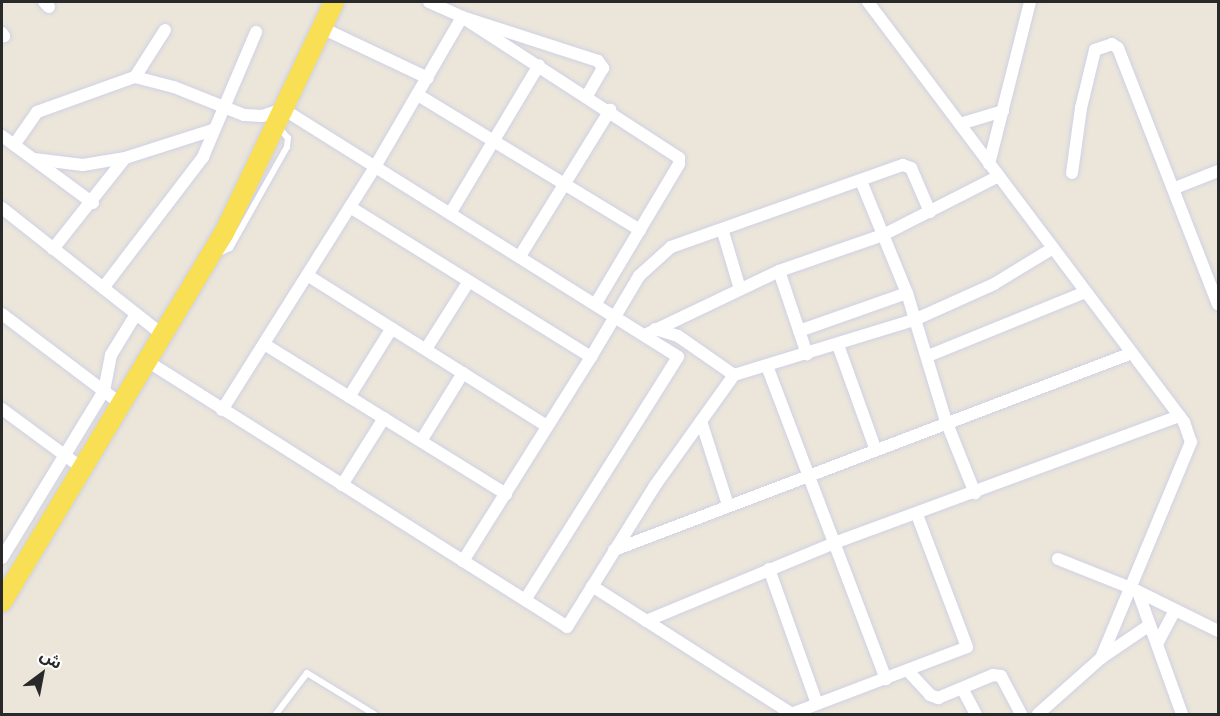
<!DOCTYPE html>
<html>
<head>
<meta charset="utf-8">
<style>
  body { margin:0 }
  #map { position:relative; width:1220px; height:716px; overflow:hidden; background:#ece6da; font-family:"PT Sans Narrow","Noto Sans Arabic",sans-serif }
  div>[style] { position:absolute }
  .roads { filter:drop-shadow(0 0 2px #cfd1e3) drop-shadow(0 0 2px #cfd1e3) }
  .lane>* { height:6px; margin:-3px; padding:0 3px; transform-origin:3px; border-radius:3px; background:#fff }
  .street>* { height:12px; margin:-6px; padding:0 6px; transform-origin:6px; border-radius:6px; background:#fff }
  .primary>* { height:20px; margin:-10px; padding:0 10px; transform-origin:10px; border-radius:10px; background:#f8df53 }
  span { translate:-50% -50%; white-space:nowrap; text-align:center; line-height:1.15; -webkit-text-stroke:6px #fff; paint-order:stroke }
  .frame { position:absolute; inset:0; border:3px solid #292929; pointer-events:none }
  .north { position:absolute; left:12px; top:644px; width:60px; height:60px; -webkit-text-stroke:4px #fff; paint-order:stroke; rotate:32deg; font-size:16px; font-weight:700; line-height:24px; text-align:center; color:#292929 }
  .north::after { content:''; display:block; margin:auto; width:21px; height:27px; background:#292929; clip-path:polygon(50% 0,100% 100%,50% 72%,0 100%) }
</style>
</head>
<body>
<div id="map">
  <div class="roads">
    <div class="lane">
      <div style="left:217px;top:254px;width:14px;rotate:-25deg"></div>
      <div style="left:230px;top:248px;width:116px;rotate:-60.6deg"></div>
      <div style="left:287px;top:147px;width:9px;rotate:-84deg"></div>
      <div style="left:288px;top:138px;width:15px;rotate:-132deg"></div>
      <div style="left:276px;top:714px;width:51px;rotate:-52.9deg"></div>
      <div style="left:307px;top:673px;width:79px;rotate:31.5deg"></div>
    </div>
    <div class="street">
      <div style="left:44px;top:2px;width:7px;rotate:45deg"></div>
      <div style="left:429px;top:2px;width:36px;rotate:24deg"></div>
      <div style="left:462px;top:17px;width:143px;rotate:17.9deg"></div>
      <div style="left:598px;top:61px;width:9px;rotate:54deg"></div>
      <div style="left:603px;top:68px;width:32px;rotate:120deg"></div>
      <div style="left:868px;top:2px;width:526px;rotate:53.04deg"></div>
      <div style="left:1184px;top:422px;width:21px;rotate:71deg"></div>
      <div style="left:1191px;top:442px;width:234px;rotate:112.6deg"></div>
      <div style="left:322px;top:28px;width:117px;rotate:25.3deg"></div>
      <div style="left:165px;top:30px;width:56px;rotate:122.6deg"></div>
      <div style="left:135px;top:77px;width:40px;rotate:14.4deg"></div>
      <div style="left:174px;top:87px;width:75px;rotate:21.8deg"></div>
      <div style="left:244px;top:115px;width:18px;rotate:3deg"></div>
      <div style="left:262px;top:116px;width:22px;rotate:-18deg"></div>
      <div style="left:283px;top:109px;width:466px;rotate:32.1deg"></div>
      <div style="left:678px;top:357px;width:287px;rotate:122.2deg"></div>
      <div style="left:2px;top:33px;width:4px;rotate:56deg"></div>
      <div style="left:418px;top:95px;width:260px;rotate:31.3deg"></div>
      <div style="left:960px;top:124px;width:45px;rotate:-16.8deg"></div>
      <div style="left:2px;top:136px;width:113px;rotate:36.4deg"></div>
      <div style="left:14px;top:145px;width:40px;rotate:-55.1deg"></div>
      <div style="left:37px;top:112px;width:104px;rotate:-19.7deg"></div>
      <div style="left:34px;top:159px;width:49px;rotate:7deg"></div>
      <div style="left:83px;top:165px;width:43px;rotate:-9.5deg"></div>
      <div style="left:125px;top:158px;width:92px;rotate:-17.7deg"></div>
      <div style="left:989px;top:164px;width:167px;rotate:-75.8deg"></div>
      <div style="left:1072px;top:173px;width:66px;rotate:-82.1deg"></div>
      <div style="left:1081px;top:108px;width:60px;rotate:-76.4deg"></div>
      <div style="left:1095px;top:50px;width:18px;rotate:-19deg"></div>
      <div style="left:1112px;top:44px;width:7px;rotate:34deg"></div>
      <div style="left:1118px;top:48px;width:275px;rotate:68.7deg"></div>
      <div style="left:861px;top:181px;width:121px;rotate:67.7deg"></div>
      <div style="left:907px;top:293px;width:134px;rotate:73.1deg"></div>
      <div style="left:946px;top:421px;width:78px;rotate:68.1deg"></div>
      <div style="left:1175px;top:188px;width:46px;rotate:-21.6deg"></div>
      <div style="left:350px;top:207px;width:284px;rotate:31.9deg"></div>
      <div style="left:591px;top:357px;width:241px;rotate:122.1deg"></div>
      <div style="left:2px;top:208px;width:205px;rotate:38.3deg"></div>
      <div style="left:451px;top:212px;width:171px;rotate:-59.1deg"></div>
      <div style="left:723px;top:232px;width:59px;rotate:73.4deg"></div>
      <div style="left:53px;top:249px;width:116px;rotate:-51.6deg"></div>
      <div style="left:520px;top:256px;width:172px;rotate:-58.3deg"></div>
      <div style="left:779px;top:271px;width:88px;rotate:71.4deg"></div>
      <div style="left:307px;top:275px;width:284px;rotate:32.2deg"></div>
      <div style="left:103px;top:288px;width:165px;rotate:-52.6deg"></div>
      <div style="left:203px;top:157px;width:136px;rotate:-67deg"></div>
      <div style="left:2px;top:314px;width:149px;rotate:37.1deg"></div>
      <div style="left:655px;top:329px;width:24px;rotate:17deg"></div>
      <div style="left:678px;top:336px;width:68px;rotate:34.9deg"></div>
      <div style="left:799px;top:331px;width:114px;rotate:-19.4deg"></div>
      <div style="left:645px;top:335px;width:148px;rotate:-25.5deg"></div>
      <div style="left:779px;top:271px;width:110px;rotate:-19.1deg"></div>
      <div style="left:883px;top:235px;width:130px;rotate:-27deg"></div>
      <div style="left:264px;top:344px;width:285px;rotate:31.8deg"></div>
      <div style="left:838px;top:345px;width:109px;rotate:70.2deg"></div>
      <div style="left:426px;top:349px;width:80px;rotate:-57.7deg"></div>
      <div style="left:928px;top:356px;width:170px;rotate:-22.1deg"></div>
      <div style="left:591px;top:357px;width:94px;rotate:-59.3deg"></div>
      <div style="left:639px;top:276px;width:43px;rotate:-42.2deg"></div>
      <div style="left:671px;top:247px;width:246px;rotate:-19.5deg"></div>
      <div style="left:903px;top:165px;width:9px;rotate:21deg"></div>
      <div style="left:911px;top:168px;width:48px;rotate:66.6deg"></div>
      <div style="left:147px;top:361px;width:497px;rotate:32.3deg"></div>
      <div style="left:567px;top:627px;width:165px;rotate:-58.1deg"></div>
      <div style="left:654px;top:487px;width:138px;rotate:-54.5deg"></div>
      <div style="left:734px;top:375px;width:188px;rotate:-17deg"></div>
      <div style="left:914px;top:320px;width:88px;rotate:-24.2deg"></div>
      <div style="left:994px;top:284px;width:69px;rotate:-31.4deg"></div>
      <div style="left:767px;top:366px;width:335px;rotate:69.2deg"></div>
      <div style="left:349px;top:397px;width:81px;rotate:-58.1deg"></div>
      <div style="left:2px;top:409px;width:99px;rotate:36.4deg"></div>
      <div style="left:222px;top:410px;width:289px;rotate:-57.8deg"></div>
      <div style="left:376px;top:165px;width:171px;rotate:-59.8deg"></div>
      <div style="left:462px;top:17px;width:259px;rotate:33deg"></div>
      <div style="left:679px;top:158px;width:6px;rotate:90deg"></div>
      <div style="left:679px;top:164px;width:162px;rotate:120.8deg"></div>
      <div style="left:701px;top:421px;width:88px;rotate:72.2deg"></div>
      <div style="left:421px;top:441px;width:80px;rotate:-58.3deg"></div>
      <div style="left:342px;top:485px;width:79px;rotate:-57.9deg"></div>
      <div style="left:614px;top:550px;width:554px;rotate:-20.82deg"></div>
      <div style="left:2px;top:558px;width:196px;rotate:-58.6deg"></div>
      <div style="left:104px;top:391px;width:37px;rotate:-79deg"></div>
      <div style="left:111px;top:355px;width:48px;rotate:-58.6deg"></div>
      <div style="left:1058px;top:559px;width:79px;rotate:21.7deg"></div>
      <div style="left:1131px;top:588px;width:97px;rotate:26.3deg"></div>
      <div style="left:769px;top:569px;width:143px;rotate:70.4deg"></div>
      <div style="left:592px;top:586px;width:237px;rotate:32.6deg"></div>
      <div style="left:1138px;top:592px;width:130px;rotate:70.2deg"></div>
      <div style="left:646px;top:621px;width:204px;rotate:-22.5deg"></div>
      <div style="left:834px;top:543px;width:368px;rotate:-20.2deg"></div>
      <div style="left:1157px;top:644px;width:38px;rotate:-62deg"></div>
      <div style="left:908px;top:671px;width:33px;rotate:47deg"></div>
      <div style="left:930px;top:695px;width:9px;rotate:21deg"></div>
      <div style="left:938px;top:698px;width:60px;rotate:-22.7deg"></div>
      <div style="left:993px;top:675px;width:8px;rotate:7deg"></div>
      <div style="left:1001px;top:676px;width:43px;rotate:62.2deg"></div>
      <div style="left:963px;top:690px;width:27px;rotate:62deg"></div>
      <div style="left:791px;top:714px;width:188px;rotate:-20.8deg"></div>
      <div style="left:967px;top:647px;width:141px;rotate:-110.7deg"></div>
      <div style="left:1038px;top:714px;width:84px;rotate:-41.6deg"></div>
      <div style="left:1101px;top:658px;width:57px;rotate:-34.2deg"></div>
    </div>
    <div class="primary">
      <div style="left:2px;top:602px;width:431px;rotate:-59deg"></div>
      <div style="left:224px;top:233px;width:256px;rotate:-64.5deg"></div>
    </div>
  </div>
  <div class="frame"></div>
  <div class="north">ش</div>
</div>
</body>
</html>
